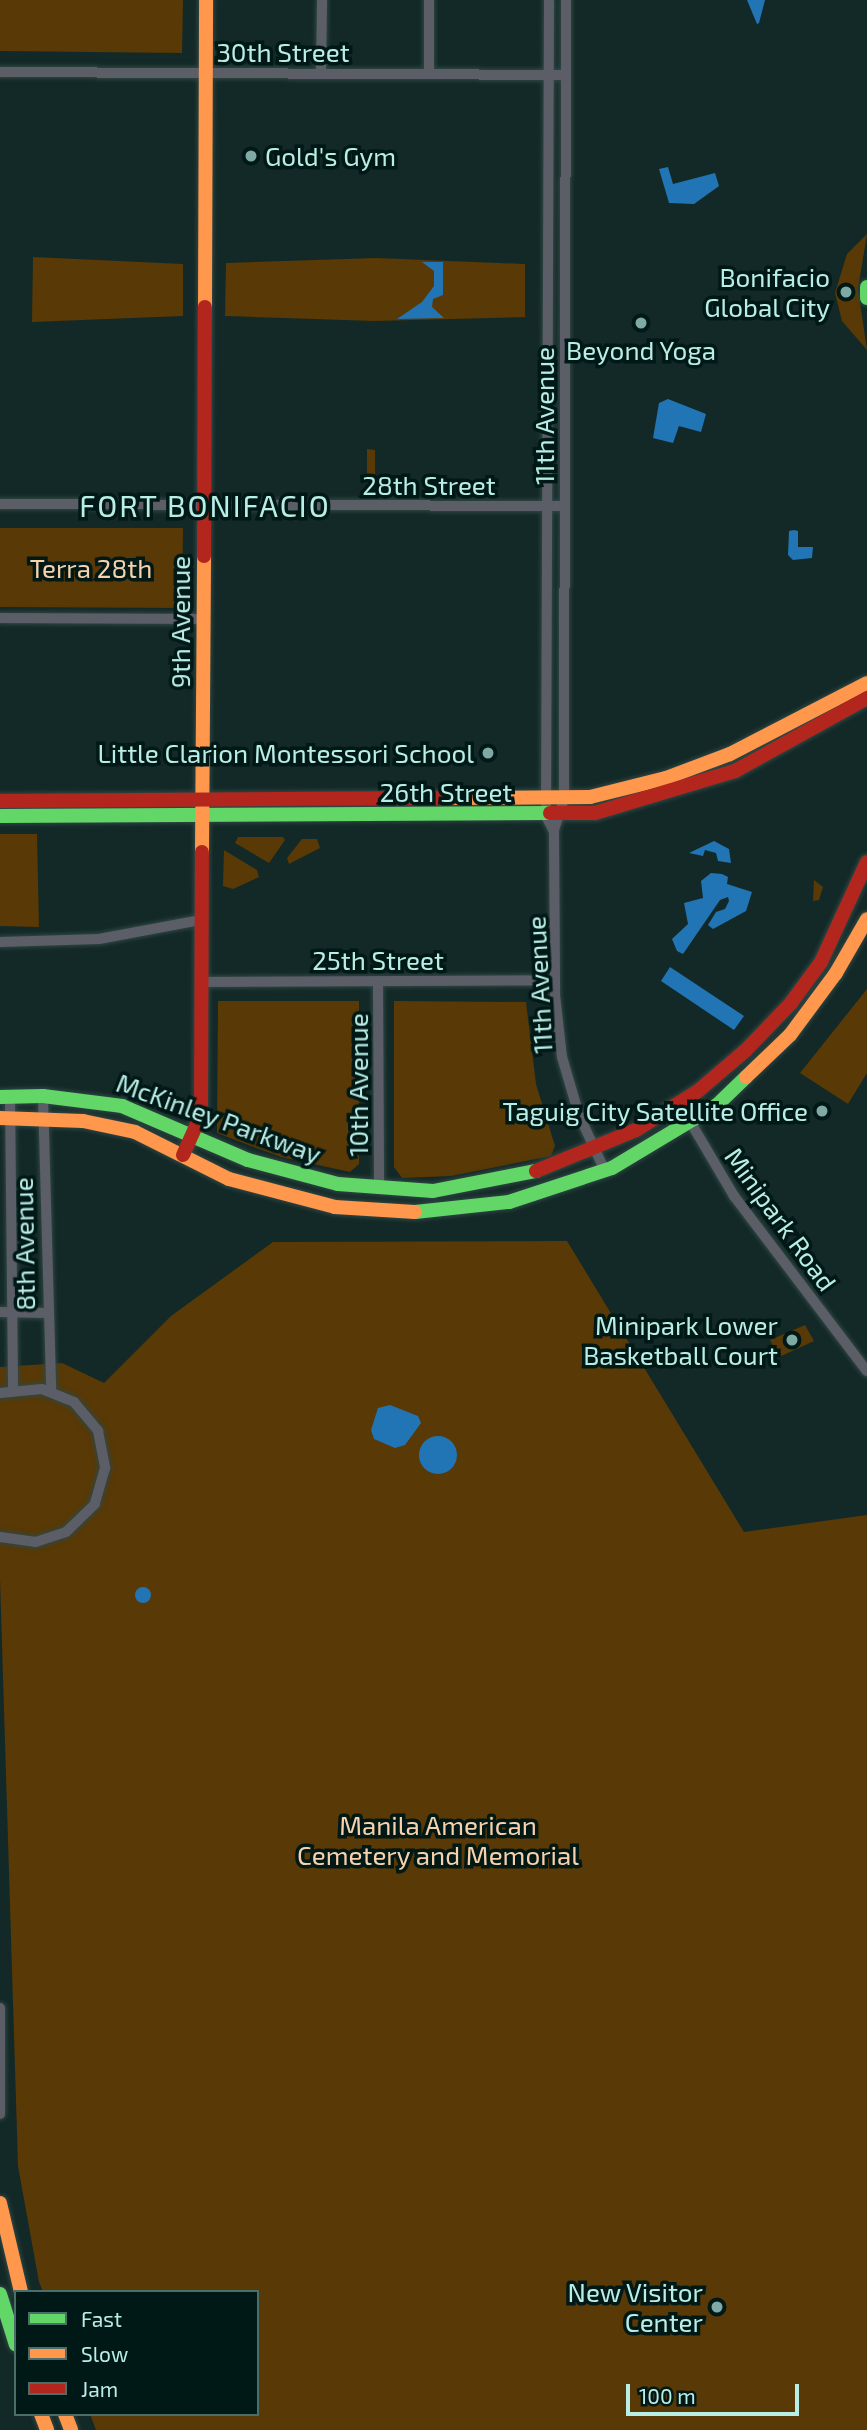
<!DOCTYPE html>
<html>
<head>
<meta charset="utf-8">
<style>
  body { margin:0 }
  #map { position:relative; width:867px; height:2430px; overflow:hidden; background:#132927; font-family:"Exo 2",sans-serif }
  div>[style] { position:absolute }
  .green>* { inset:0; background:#593905 }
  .water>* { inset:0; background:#2275b4 }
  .round { border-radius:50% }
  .roads { filter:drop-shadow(0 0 2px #2f4744) drop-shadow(0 0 2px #2f4744) }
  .street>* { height:10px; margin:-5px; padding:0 5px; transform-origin:5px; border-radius:5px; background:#5c5e67 }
  .fast>* { height:14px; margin:-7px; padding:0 7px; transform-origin:7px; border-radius:7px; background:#63d668 }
  .slow>* { height:14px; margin:-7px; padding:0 7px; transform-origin:7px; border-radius:7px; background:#ff974d }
  .jam>* { height:14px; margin:-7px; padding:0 7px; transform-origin:7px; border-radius:7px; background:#b3261e }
  .dots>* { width:19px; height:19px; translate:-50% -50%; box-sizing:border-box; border:4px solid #001816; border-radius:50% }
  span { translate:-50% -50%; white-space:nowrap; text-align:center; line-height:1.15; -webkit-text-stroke:7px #001816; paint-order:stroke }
  .street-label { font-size:26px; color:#b9eee7 }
  .poi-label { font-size:26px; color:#b9eee7 }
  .left { translate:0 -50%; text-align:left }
  .right { translate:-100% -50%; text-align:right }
  .park-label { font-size:26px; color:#f7d1ab }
  .quarter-label { font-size:30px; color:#b9eee7; letter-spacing:2px }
  .legend { position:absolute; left:14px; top:2290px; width:245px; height:126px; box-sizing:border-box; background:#001816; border:2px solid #4a6e6a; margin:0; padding:9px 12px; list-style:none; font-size:21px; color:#b9eee7 }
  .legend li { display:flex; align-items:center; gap:14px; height:35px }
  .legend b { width:35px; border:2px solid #4a6e6a }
  .scale { position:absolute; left:626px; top:2384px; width:173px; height:32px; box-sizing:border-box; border:4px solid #b9eee7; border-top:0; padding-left:9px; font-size:21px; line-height:24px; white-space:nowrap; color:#b9eee7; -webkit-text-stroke:5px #001816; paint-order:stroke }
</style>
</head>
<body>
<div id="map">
  <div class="green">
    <div style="clip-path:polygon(0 0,183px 0,182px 53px,0 51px)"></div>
    <div style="clip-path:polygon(867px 234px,858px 289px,867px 350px,842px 321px,835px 293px,847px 254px)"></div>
    <div style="clip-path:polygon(33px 257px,183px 264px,183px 316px,32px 322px)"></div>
    <div style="clip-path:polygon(376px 258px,525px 264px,525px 317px,374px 321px,225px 316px,226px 263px)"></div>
    <div style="clip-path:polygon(367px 449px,375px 450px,375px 482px,367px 483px)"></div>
    <div style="clip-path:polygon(0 528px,183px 528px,182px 608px,0 607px)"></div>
    <div style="clip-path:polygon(0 834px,37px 834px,39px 927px,0 926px)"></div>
    <div style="clip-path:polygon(238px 837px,283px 837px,285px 840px,269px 863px,235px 843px)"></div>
    <div style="clip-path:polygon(302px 839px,317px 839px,320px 848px,289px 864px,287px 858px)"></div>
    <div style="clip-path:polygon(224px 850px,257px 870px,259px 877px,233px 889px,223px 886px)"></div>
    <div style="clip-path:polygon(814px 880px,823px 887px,819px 900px,813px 901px)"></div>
    <div style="clip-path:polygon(867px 989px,867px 1073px,848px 1104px,800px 1073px)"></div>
    <div style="clip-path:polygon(218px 1001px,359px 1001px,359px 1164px,350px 1172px,281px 1157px,217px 1133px)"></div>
    <div style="clip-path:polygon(394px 1001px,526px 1002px,536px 1084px,555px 1146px,551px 1156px,451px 1176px,402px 1178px,394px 1167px)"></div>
    <div style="clip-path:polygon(567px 1241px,744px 1532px,867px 1515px,867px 2430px,96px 2430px,90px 2414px,257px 2414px,257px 2292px,43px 2292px,39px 2282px,18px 2166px,0 1579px,0 1367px,62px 1363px,104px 1383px,171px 1316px,273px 1242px)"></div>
    <div style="clip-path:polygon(805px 1325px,814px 1341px,779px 1357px,770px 1340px)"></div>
  </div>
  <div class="water">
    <div style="clip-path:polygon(747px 0,765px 0,759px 23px,757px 24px)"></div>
    <div style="clip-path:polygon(668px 167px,673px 184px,715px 173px,719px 186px,694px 204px,669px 203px,659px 169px)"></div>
    <div style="clip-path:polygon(422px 262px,443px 262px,443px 295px,433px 299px,432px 307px,444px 318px,397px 319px,422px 302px,434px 286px,434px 271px)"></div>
    <div style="clip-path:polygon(668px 399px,706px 414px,701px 432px,679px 426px,673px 443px,653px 438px,659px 403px)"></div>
    <div style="clip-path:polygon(794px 530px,798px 531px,798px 547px,813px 547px,812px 558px,793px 560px,788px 555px,789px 531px)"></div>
    <div style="clip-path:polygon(714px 841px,729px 849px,731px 863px,718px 861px,716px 853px,705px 850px,703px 856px,689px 853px)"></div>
    <div style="clip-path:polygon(722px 874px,728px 877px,727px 884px,752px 892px,746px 911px,713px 929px,708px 925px,716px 912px,725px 909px,729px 901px,728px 897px,720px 900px,683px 954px,677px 951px,672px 939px,688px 924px,684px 903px,703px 898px,701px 881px,711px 873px)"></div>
    <div style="clip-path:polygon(670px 967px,744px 1016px,734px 1030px,661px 981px)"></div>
    <div style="clip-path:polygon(390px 1405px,418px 1416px,421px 1423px,405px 1445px,395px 1448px,374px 1439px,371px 1430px,378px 1408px)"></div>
    <div class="round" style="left:419px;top:1436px;width:38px;height:38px"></div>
    <div class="round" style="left:135px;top:1587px;width:16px;height:16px"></div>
  </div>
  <div class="roads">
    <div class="street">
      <div style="left:549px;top:0;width:816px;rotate:90.21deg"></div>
      <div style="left:546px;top:816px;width:18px;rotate:63deg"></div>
      <div style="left:554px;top:832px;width:163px;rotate:89.6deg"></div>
      <div style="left:555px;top:995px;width:62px;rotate:83.6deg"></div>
      <div style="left:562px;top:1057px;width:60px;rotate:73.7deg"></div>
      <div style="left:579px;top:1115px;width:62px;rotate:65.1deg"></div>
      <div style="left:0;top:72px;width:565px;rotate:0.3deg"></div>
      <div style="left:321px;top:74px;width:74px;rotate:-89.2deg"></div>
      <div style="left:429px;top:74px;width:74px;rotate:-90deg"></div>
      <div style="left:0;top:504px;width:564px;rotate:0.2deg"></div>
      <div style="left:0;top:618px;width:204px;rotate:0.3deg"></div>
      <div style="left:554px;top:830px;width:33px;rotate:-72deg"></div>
      <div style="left:564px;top:799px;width:799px;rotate:-89.86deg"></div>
      <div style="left:0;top:942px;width:99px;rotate:-1.7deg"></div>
      <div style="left:99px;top:939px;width:104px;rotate:-10.6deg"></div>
      <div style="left:378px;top:981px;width:208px;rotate:89.7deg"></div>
      <div style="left:202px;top:982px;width:353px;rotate:-0.3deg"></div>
      <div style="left:10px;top:1096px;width:293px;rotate:89.4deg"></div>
      <div style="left:43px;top:1096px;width:295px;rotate:88.4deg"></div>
      <div style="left:691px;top:1123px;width:85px;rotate:59.5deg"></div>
      <div style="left:734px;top:1196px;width:220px;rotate:52.8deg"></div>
      <div style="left:0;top:1312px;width:46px;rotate:1.2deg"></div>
      <div style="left:0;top:1393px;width:42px;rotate:-5.4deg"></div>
      <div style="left:42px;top:1389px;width:35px;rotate:22deg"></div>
      <div style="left:74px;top:1402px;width:38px;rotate:50deg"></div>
      <div style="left:98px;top:1431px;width:38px;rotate:79deg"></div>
      <div style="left:105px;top:1468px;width:37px;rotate:106deg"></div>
      <div style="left:95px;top:1504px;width:40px;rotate:136deg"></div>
      <div style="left:66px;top:1532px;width:32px;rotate:162deg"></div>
      <div style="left:36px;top:1542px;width:36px;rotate:-172deg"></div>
      <div style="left:0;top:2008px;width:106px;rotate:90deg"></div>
    </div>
    <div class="fast">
      <div style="left:867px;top:287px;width:11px;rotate:90deg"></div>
      <div style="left:0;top:816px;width:550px;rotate:-0.31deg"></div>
      <div style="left:0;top:1097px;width:43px;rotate:-1.3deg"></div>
      <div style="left:43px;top:1096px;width:80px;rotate:7.2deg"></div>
      <div style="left:122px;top:1106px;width:137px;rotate:23.2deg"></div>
      <div style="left:248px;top:1160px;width:93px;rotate:14.9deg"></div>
      <div style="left:338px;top:1184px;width:95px;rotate:4.2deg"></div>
      <div style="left:433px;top:1191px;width:105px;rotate:-11deg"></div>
      <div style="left:415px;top:1212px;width:95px;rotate:-6.1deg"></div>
      <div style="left:509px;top:1202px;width:108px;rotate:-18.3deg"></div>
      <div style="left:612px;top:1168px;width:122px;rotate:-31deg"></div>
      <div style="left:717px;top:1105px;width:40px;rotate:-44deg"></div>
      <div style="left:0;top:2294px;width:53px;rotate:72.6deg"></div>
    </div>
    <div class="slow">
      <div style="left:205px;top:307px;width:307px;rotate:-89.8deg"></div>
      <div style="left:452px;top:798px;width:138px;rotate:-0.4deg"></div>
      <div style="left:590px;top:797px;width:78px;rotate:-14deg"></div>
      <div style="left:666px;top:778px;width:68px;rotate:-20.6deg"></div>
      <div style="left:730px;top:754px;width:154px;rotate:-27.4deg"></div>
      <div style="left:202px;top:852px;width:296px;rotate:-89.6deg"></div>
      <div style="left:746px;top:1077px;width:61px;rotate:-43.7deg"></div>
      <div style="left:790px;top:1035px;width:77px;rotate:-53.4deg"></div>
      <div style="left:836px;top:973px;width:62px;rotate:-60.1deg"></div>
      <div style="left:0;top:1118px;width:83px;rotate:2.1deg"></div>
      <div style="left:83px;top:1121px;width:53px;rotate:11.9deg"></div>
      <div style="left:135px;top:1132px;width:105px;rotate:26.6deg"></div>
      <div style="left:229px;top:1179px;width:110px;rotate:14.8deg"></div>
      <div style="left:335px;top:1207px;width:80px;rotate:3.6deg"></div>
      <div style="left:0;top:2203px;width:91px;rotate:76.7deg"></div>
      <div style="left:41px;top:2414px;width:17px;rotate:69deg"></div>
      <div style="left:65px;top:2414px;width:17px;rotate:69deg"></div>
    </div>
    <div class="jam">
      <div style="left:204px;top:556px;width:249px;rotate:-89.8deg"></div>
      <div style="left:0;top:801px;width:452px;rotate:-0.4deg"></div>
      <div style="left:550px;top:813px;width:45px"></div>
      <div style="left:595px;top:813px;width:146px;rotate:-16.7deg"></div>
      <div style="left:735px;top:771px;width:151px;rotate:-28.9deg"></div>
      <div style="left:183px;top:1155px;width:44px;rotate:-65.8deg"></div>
      <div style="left:201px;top:1115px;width:263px;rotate:-89.8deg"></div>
      <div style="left:536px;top:1171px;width:108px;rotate:-22.3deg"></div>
      <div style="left:636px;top:1130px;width:73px;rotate:-32.2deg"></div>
      <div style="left:698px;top:1091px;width:63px;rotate:-40.5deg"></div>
      <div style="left:746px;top:1050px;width:65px;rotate:-46.2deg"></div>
      <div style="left:791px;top:1003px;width:51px;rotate:-53.8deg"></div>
      <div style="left:821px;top:962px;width:110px;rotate:-65.3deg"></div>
    </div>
  </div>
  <div class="dots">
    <div style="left:251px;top:156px;background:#7fa9a4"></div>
    <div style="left:846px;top:292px;background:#7fa9a4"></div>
    <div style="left:641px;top:323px;background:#7fa9a4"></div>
    <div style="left:488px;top:753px;background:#7fa9a4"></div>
    <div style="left:822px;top:1111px;background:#7fa9a4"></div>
    <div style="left:792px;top:1340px;background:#7fa9a4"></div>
    <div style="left:717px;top:2307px;background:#7fa9a4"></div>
  </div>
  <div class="street-label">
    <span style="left:283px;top:52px">30th Street</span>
    <span style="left:544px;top:416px;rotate:-90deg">11th Avenue</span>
    <span style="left:429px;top:485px">28th Street</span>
    <span style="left:180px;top:622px;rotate:-90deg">9th Avenue</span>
    <span style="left:446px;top:792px">26th Street</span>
    <span style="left:378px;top:960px">25th Street</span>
    <span style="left:539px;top:985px;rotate:-93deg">11th Avenue</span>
    <span style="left:358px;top:1085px;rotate:-90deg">10th Avenue</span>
    <span style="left:219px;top:1118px;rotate:20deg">McKinley Parkway</span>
    <span style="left:781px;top:1219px;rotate:54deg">Minipark Road</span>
    <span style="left:24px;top:1244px;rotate:-91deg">8th Avenue</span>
  </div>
  <div class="poi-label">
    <span class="left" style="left:265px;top:156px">Gold's Gym</span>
    <span class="right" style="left:830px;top:292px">Bonifacio<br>Global City</span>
    <span style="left:641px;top:350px">Beyond Yoga</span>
    <span class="right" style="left:474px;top:753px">Little Clarion Montessori School</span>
    <span class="right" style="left:808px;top:1111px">Taguig City Satellite Office</span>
    <span class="right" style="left:778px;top:1340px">Minipark Lower<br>Basketball Court</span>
    <span class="right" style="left:703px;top:2307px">New Visitor<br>Center</span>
  </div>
  <div class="park-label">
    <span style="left:91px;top:568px">Terra 28th</span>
    <span style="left:438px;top:1840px">Manila American<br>Cemetery and Memorial</span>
  </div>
  <div class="quarter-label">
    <span style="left:205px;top:505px">FORT BONIFACIO</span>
  </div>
  <ul class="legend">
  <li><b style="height:9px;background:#63d668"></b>Fast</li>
  <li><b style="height:9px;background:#ff974d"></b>Slow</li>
  <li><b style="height:9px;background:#b3261e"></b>Jam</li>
  </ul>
  <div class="scale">100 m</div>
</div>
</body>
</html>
